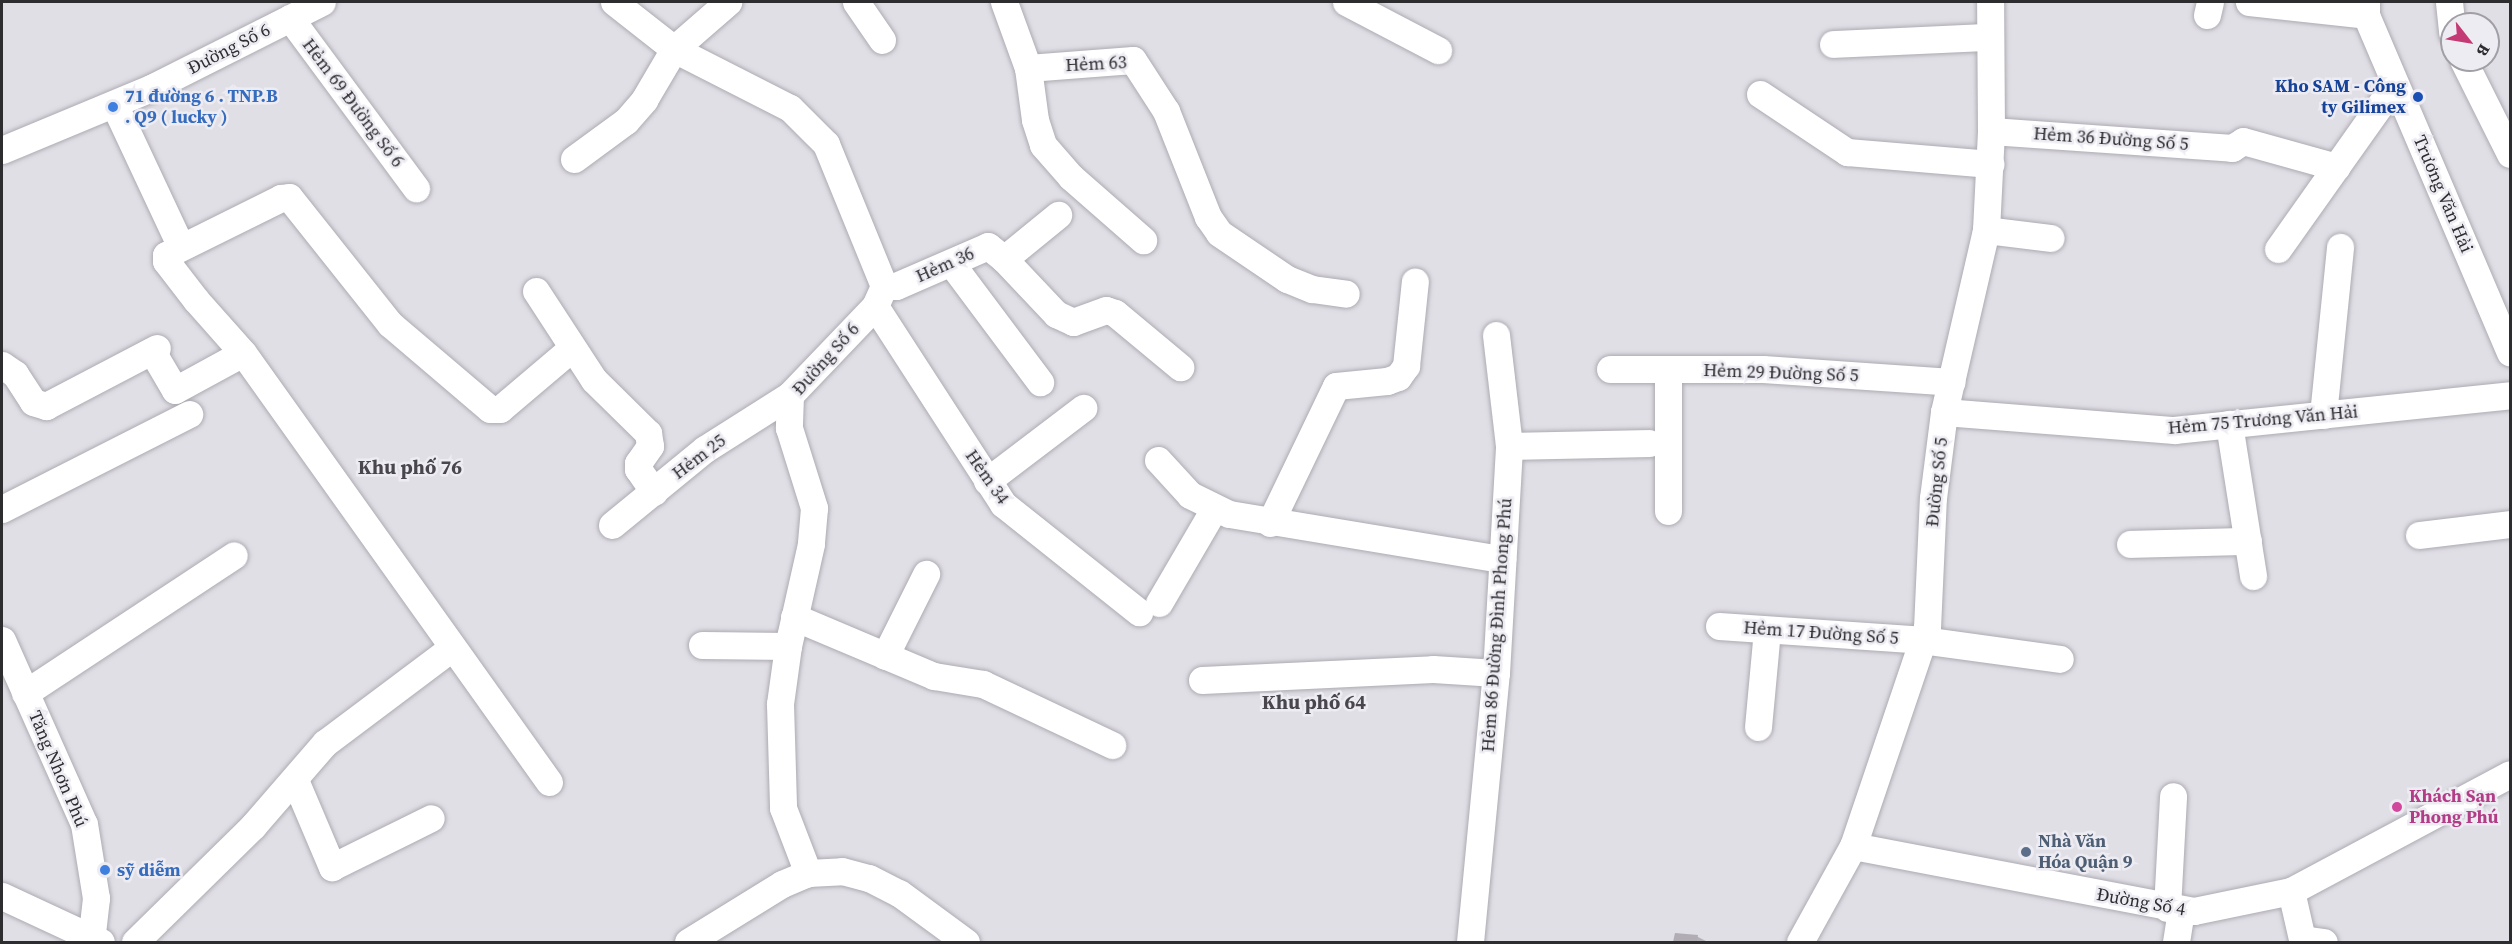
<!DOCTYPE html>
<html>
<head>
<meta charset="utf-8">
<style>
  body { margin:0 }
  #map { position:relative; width:2512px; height:944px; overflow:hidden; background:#e1dfe6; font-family:"Source Serif 4",serif }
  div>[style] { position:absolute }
  .shadow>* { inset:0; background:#0003 }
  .building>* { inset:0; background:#b2adb4 }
  .roads { filter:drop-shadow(0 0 2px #adabb2) drop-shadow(0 0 2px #adabb2) }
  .minor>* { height:27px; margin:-13.5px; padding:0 13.5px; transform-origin:13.5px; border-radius:13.5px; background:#fff }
  .dots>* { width:16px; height:16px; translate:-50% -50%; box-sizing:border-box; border:3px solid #eeecf3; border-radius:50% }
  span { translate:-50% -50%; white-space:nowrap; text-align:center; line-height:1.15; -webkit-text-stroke:5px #eeecf3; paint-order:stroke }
  .street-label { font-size:18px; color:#2d2c2f }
  .transit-label { font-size:18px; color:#164399; font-weight:700 }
  .right { translate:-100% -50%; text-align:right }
  .shop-label { font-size:18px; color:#366cbe; font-weight:700 }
  .left { translate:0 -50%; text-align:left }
  .hotel-label { font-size:18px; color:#b23c85; font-weight:700 }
  .service-label { font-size:18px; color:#4e5e75; font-weight:700 }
  .neighbourhood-label { font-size:20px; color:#49474d; font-weight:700 }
  .frame { position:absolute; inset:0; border:3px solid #2d2c2f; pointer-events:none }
  .north { position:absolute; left:2440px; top:12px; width:60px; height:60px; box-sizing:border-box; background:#eeecf3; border:2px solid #a19fa5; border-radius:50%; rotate:121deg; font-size:16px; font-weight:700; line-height:24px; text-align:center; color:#2d2c2f }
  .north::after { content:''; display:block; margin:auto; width:21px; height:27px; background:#c43a75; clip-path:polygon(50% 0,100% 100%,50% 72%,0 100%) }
</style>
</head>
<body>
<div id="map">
  <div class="shadow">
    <div style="clip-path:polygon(1676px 934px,1698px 937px,1708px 942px,1675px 942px)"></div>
  </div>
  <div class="building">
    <div style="clip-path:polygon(1675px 933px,1698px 935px,1697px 942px,1673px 942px)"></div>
  </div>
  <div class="roads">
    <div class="minor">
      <div style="left:614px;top:2px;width:76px;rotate:38.1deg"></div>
      <div style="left:674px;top:49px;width:130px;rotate:27deg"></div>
      <div style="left:790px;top:108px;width:51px;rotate:45deg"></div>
      <div style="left:826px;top:144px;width:153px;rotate:67.8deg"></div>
      <div style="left:884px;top:286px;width:22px;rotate:114deg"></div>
      <div style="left:875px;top:306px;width:123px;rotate:133.7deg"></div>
      <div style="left:790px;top:395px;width:33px;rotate:92deg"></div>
      <div style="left:789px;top:428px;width:84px;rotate:72.6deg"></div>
      <div style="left:814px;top:508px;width:36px;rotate:95deg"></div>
      <div style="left:811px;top:544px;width:105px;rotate:102.7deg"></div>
      <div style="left:788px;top:646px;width:59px;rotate:97.9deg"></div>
      <div style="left:780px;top:704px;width:104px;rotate:88.3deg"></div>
      <div style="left:783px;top:808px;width:70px;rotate:69deg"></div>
      <div style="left:856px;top:2px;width:46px;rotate:55.6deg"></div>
      <div style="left:1004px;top:2px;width:70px;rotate:70deg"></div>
      <div style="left:1028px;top:68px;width:105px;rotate:-4.4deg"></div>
      <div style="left:1133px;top:60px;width:61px;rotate:57.1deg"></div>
      <div style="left:1166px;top:111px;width:114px;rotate:68.4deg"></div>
      <div style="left:1208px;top:217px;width:19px;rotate:55deg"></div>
      <div style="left:1219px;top:233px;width:82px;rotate:34.1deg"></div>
      <div style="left:1287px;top:279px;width:27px;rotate:22deg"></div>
      <div style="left:1312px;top:289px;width:34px;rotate:8deg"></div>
      <div style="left:1346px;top:2px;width:104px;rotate:27.6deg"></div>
      <div style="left:2249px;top:2px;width:118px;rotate:6.3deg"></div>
      <div style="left:2366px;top:2px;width:13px;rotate:90deg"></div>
      <div style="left:2366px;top:15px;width:367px;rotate:66.9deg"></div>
      <div style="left:2449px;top:2px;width:31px;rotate:84deg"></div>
      <div style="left:2207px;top:15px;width:13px;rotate:-77deg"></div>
      <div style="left:290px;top:18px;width:212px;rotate:53.5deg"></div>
      <div style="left:1833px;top:44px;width:155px;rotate:-2.6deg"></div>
      <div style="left:2463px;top:60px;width:105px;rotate:63.4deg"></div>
      <div style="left:1028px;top:68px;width:52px;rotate:82.3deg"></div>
      <div style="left:1035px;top:120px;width:26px;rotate:72deg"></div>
      <div style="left:1043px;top:145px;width:43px;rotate:48.8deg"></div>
      <div style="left:1071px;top:177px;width:96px;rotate:41.2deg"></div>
      <div style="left:1760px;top:94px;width:105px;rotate:33.7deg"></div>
      <div style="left:1847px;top:152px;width:144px;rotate:4.8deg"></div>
      <div style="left:114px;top:104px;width:156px;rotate:64.9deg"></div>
      <div style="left:1991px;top:131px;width:242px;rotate:4deg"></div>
      <div style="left:2232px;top:148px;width:13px;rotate:-32deg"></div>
      <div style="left:2243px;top:141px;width:97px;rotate:15.6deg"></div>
      <div style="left:2px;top:150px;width:164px;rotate:-22.6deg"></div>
      <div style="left:153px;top:87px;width:189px;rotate:-26.7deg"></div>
      <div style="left:574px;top:159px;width:64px;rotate:-36.2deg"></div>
      <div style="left:626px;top:121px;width:28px;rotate:-49deg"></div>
      <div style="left:644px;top:100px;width:59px;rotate:-59.5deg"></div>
      <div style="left:674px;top:49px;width:72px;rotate:-41deg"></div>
      <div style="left:1986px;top:230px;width:65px;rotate:7deg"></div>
      <div style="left:2278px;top:249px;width:202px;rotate:-54.7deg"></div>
      <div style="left:1004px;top:259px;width:76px;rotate:46.6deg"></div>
      <div style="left:1056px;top:314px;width:19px;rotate:25deg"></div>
      <div style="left:1073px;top:322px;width:35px;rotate:-20deg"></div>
      <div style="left:1106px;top:310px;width:9px;rotate:18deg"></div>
      <div style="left:1115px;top:313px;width:85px;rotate:39.7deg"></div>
      <div style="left:951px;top:263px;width:149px;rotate:53.2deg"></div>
      <div style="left:884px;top:286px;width:12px"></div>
      <div style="left:896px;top:286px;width:100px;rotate:-23.5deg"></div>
      <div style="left:988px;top:246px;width:21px;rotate:39deg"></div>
      <div style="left:1004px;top:259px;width:70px;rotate:-39.2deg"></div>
      <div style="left:536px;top:291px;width:106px;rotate:56.9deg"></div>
      <div style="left:594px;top:380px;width:76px;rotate:44.5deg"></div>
      <div style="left:648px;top:433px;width:13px;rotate:81deg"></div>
      <div style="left:650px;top:446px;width:21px;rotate:125deg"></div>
      <div style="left:638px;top:463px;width:6px;rotate:90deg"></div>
      <div style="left:638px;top:469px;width:28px;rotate:55deg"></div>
      <div style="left:875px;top:306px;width:236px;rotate:57.1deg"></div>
      <div style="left:1003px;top:504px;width:174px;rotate:38.5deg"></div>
      <div style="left:1496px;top:335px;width:112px;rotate:83.3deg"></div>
      <div style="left:152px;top:351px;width:45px;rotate:59.5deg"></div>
      <div style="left:175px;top:390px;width:77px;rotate:-28.6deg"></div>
      <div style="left:2px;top:365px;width:16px;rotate:35deg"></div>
      <div style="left:15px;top:374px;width:33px;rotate:57deg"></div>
      <div style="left:33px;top:402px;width:14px;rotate:17deg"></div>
      <div style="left:46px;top:406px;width:125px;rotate:-27.6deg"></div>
      <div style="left:1610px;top:369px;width:153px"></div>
      <div style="left:1763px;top:369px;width:189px;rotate:3.9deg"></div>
      <div style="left:1668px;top:369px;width:142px;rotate:90deg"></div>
      <div style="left:1944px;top:412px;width:231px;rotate:4.5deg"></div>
      <div style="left:2174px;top:430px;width:338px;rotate:-5.9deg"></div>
      <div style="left:2323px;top:415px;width:169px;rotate:-84.2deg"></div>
      <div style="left:2229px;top:424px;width:154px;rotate:81deg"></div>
      <div style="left:1158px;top:460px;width:47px;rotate:47.6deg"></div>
      <div style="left:1190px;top:495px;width:43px;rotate:26deg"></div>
      <div style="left:1229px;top:514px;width:277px;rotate:9.4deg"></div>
      <div style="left:987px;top:481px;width:121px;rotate:-37.2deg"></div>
      <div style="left:2px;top:509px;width:210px;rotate:-26.9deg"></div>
      <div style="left:1270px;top:523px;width:152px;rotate:-64.3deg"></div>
      <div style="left:1336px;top:386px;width:51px;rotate:-5.6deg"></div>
      <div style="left:1387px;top:381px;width:12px;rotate:-20deg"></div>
      <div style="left:1398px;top:377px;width:14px;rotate:-54deg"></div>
      <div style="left:1406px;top:366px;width:85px;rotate:-84deg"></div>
      <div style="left:612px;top:525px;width:120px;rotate:-39.3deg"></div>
      <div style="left:705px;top:449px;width:101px;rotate:-32.4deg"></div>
      <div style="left:2419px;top:535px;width:92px;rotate:-6.9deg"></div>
      <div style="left:2130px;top:544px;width:118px;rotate:-1.5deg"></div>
      <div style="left:1159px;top:603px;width:109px;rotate:-59.7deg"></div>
      <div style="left:794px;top:617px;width:152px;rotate:22.9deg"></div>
      <div style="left:934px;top:676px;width:50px;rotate:9.3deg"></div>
      <div style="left:983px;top:684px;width:143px;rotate:25.3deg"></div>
      <div style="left:1719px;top:626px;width:203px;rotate:3.9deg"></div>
      <div style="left:1922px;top:640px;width:139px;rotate:7.8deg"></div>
      <div style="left:2px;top:640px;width:201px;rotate:66deg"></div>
      <div style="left:84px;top:824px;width:75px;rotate:80.8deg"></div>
      <div style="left:96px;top:898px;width:44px;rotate:96.5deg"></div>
      <div style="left:702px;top:645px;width:86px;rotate:0.7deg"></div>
      <div style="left:885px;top:656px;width:92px;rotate:-63.4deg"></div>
      <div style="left:1202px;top:680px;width:231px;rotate:-2.7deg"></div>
      <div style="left:1433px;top:669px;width:63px;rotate:3.6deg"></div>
      <div style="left:25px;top:693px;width:250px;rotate:-33.4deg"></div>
      <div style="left:1758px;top:727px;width:97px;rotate:-84.7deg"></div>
      <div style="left:295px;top:780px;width:95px;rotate:67deg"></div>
      <div style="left:332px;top:867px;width:110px;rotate:-26.3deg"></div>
      <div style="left:549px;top:782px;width:527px;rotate:-125.5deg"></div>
      <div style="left:243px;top:353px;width:71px;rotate:-131.6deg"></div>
      <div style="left:196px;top:300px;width:49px;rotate:-127.6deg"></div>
      <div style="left:166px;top:261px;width:6px;rotate:-90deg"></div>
      <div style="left:166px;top:255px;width:128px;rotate:-26.4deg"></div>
      <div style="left:281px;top:198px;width:8px;rotate:-7deg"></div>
      <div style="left:289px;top:197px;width:162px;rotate:51.5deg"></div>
      <div style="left:390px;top:324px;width:131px;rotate:40.4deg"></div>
      <div style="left:490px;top:409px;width:10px"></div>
      <div style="left:500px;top:409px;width:94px;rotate:-40.3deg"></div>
      <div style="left:1853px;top:846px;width:347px;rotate:10.8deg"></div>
      <div style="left:2194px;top:911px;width:99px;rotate:-11.7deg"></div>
      <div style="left:2291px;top:891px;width:248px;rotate:-28.1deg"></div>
      <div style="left:2291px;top:891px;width:49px;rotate:77.1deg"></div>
      <div style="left:2302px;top:939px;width:22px;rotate:8deg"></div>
      <div style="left:2px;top:896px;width:109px;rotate:24.9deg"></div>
      <div style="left:2167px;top:908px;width:112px;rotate:-86.9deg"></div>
      <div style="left:135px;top:942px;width:165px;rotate:-44.5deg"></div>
      <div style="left:253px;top:826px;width:110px;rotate:-49.1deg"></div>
      <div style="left:325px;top:743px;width:156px;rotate:-36.9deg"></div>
      <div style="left:688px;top:942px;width:110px;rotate:-31.7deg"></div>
      <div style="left:782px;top:884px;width:28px;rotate:-23deg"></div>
      <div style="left:808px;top:873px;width:34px;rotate:-3deg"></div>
      <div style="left:842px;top:871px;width:28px;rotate:15deg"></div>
      <div style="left:869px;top:878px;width:34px;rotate:27deg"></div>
      <div style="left:899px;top:893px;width:83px;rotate:36.2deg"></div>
      <div style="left:1470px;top:942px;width:270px;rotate:-84.5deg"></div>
      <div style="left:1496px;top:673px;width:227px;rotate:-86.7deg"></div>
      <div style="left:1509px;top:446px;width:140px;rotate:-1.2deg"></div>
      <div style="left:1800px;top:942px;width:110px;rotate:-61.1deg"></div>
      <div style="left:1853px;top:846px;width:230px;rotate:-71.3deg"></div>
      <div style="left:1927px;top:628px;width:130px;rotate:-87.4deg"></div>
      <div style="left:1933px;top:498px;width:87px;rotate:-82.7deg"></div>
      <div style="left:1944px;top:412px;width:187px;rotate:-77deg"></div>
      <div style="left:1986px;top:230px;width:99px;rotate:-87.1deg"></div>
      <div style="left:1991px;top:131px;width:129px;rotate:-90.4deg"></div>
      <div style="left:2176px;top:942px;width:31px;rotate:-81deg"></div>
    </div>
  </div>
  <div class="dots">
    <div style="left:2418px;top:97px;background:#1a4fb4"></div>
    <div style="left:113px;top:107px;background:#3f7fe0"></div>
    <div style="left:2397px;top:807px;background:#d1479c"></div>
    <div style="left:2026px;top:852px;background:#5c6f8a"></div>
    <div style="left:105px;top:870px;background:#3f7fe0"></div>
  </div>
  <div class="street-label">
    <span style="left:229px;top:49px;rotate:-27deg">Đường Số 6</span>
    <span style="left:1096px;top:64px;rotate:-3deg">Hẻm 63</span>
    <span style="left:353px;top:103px;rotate:53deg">Hẻm 69 Đường Số 6</span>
    <span style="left:2111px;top:139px;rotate:4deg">Hẻm 36 Đường Số 5</span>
    <span style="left:2443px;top:194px;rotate:67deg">Trương Văn Hải</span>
    <span style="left:945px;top:265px;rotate:-24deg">Hẻm 36</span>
    <span style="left:826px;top:359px;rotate:-48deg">Đường Số 6</span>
    <span style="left:1781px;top:373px;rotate:2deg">Hẻm 29 Đường Số 5</span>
    <span style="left:2263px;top:420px;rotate:-5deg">Hẻm 75 Trương Văn Hải</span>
    <span style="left:699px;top:457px;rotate:-37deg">Hẻm 25</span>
    <span style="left:987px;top:477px;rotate:55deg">Hẻm 34</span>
    <span style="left:1937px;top:482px;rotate:-84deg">Đường Số 5</span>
    <span style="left:1497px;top:625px;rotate:-86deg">Hẻm 86 Đường Đình Phong Phú</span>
    <span style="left:1821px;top:633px;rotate:4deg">Hẻm 17 Đường Số 5</span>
    <span style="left:58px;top:769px;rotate:67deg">Tăng Nhơn Phú</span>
    <span style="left:2141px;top:902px;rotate:10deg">Đường Số 4</span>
  </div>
  <div class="transit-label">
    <span class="right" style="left:2406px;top:97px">Kho SAM - Công<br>ty Gilimex</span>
  </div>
  <div class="shop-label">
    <span class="left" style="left:125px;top:107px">71 đường 6 . TNP.B<br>. Q9 ( lucky )</span>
    <span class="left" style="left:117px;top:870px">sỹ diễm</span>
  </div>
  <div class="hotel-label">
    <span class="left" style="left:2409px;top:807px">Khách Sạn<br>Phong Phú</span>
  </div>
  <div class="service-label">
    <span class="left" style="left:2038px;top:852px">Nhà Văn<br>Hóa Quận 9</span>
  </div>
  <div class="neighbourhood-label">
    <span style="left:410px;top:467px">Khu phố 76</span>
    <span style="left:1314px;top:702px">Khu phố 64</span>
  </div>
  <div class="frame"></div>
  <div class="north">B</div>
</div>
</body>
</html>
